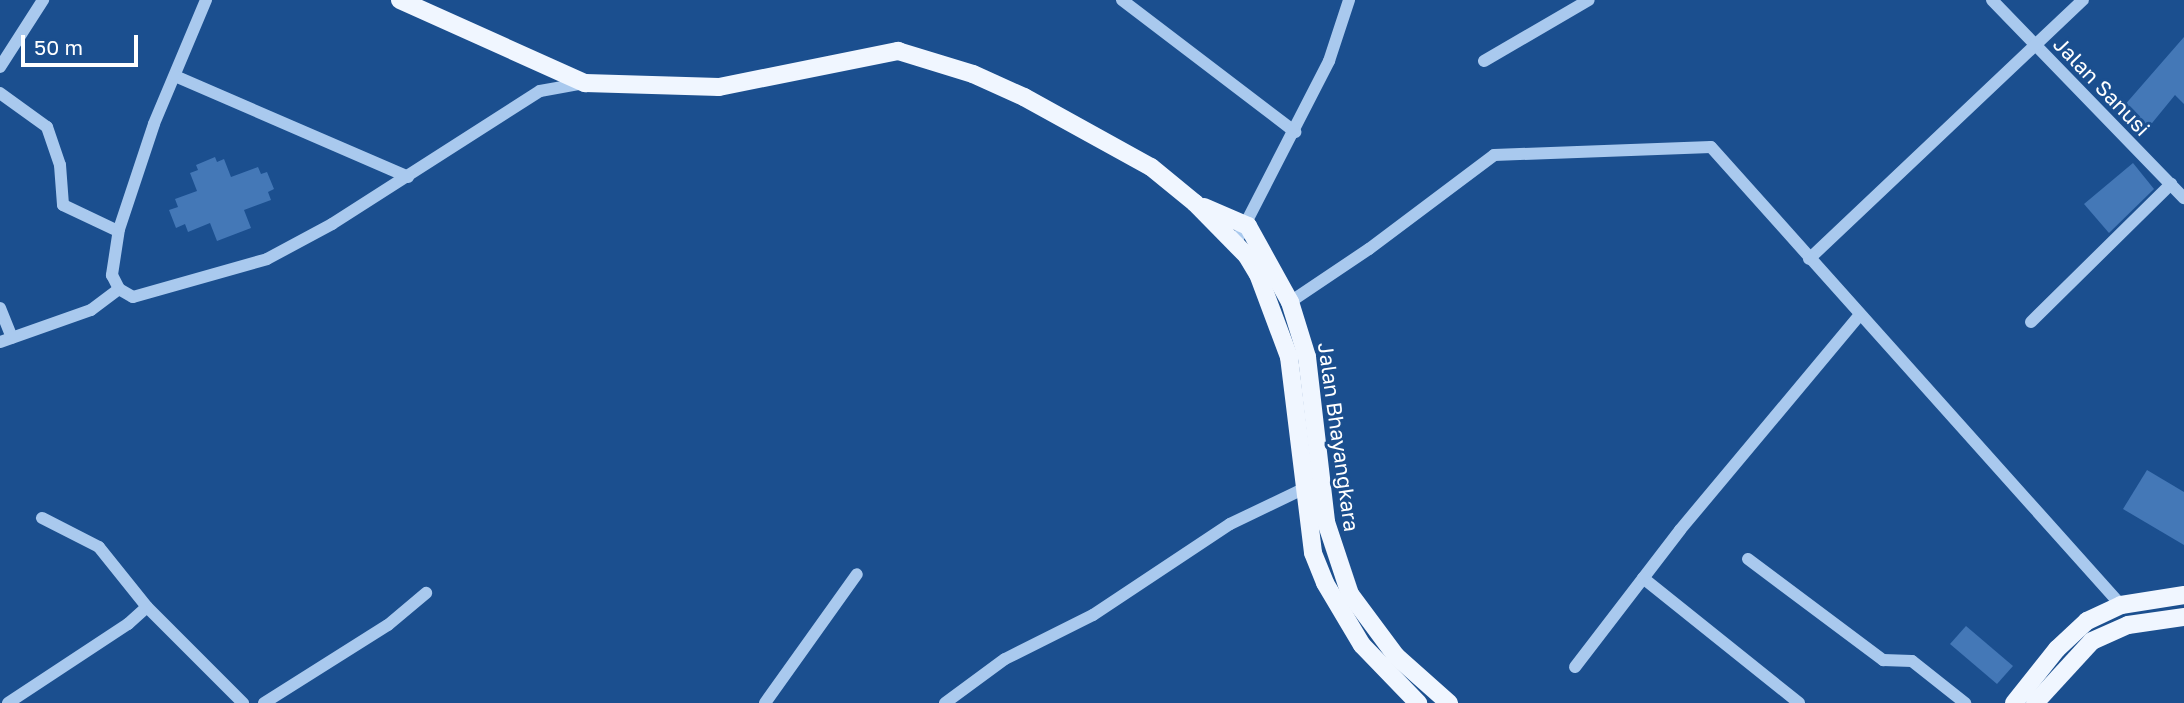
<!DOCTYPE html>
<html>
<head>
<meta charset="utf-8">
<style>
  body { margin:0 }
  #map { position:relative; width:2184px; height:703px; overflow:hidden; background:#1b4f8f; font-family:"Golos Text",sans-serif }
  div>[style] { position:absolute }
  .building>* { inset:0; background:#4478b7 }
  .minor>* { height:12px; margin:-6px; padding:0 6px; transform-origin:6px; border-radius:6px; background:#a9c9ee }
  .major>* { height:18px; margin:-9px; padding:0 9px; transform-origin:9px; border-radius:9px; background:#f0f6ff }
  span { translate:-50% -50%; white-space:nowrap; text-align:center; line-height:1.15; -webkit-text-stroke:6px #1b4f8f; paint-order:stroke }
  .street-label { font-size:21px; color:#fff }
  .scale { position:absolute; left:21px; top:35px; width:117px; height:32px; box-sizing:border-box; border:4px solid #fff; border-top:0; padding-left:9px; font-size:21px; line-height:24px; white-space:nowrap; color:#fff; -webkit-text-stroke:5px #1b4f8f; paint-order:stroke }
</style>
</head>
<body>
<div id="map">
  <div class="building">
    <div style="clip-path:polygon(2184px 37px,2184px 104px,2175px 95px,2139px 139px,2116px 115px)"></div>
    <div style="clip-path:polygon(215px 157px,217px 162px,224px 159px,231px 177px,258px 167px,261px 174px,267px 172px,274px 189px,268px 192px,271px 200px,244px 210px,251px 228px,217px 241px,210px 223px,188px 232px,185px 224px,176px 228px,169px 210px,178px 207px,175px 199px,197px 191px,190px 173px,198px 170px,196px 165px)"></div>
    <div style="clip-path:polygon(2133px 163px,2154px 189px,2109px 233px,2084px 204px)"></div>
    <div style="clip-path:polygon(2147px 470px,2184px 492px,2184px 545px,2123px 509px)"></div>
    <div style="clip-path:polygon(1966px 626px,2013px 666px,1997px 684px,1950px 644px)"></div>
  </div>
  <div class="minor">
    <div style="left:206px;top:0;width:134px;rotate:112.8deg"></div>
    <div style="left:154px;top:124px;width:111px;rotate:108.4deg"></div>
    <div style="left:119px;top:229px;width:47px;rotate:98.7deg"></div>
    <div style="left:112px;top:275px;width:16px;rotate:63deg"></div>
    <div style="left:119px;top:289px;width:16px;rotate:30deg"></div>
    <div style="left:133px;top:297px;width:139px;rotate:-15.8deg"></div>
    <div style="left:267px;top:259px;width:74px;rotate:-28.3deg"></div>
    <div style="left:332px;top:224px;width:247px;rotate:-32.6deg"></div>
    <div style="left:540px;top:91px;width:46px;rotate:-10.1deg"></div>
    <div style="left:1122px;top:0;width:218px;rotate:37.3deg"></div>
    <div style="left:1992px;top:0;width:276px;rotate:45.9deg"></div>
    <div style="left:1484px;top:61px;width:121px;rotate:-30.2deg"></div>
    <div style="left:0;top:67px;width:80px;rotate:-57.3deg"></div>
    <div style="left:175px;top:76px;width:254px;rotate:23.4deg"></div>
    <div style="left:0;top:93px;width:58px;rotate:35.9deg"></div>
    <div style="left:47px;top:127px;width:40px;rotate:71.1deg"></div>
    <div style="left:60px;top:165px;width:40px;rotate:85.7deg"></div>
    <div style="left:63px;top:205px;width:61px;rotate:25.3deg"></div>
    <div style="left:1235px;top:244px;width:206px;rotate:-62.8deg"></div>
    <div style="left:1329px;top:61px;width:64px;rotate:-71.8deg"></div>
    <div style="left:1809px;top:259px;width:377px;rotate:-43.4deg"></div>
    <div style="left:1290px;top:302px;width:95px;rotate:-33.9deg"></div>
    <div style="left:1369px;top:249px;width:156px;rotate:-36.9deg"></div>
    <div style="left:1494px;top:155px;width:217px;rotate:-2.1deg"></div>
    <div style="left:1711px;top:147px;width:615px;rotate:48.17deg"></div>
    <div style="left:0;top:308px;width:32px;rotate:68deg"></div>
    <div style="left:2031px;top:322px;width:197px;rotate:-44.6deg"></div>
    <div style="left:0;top:342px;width:96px;rotate:-19.4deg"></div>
    <div style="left:91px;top:310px;width:35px;rotate:-37deg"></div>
    <div style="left:1748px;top:559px;width:169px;rotate:36.8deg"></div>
    <div style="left:1883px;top:660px;width:29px;rotate:2deg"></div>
    <div style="left:1912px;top:661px;width:68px;rotate:38.4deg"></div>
    <div style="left:1643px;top:578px;width:200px;rotate:38.7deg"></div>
    <div style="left:147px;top:607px;width:136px;rotate:45deg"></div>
    <div style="left:1575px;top:667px;width:173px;rotate:-52.5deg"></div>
    <div style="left:1680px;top:530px;width:279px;rotate:-50.1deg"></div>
    <div style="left:8px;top:703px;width:144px;rotate:-33.4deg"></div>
    <div style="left:128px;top:624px;width:25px;rotate:-42deg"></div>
    <div style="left:147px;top:607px;width:77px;rotate:-128.7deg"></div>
    <div style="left:99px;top:547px;width:64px;rotate:-153deg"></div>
    <div style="left:264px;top:703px;width:146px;rotate:-32.2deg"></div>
    <div style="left:388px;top:625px;width:50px;rotate:-40.1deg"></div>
    <div style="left:765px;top:703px;width:158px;rotate:-54.5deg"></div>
    <div style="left:945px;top:703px;width:74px;rotate:-36.3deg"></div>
    <div style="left:1005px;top:659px;width:98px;rotate:-26.6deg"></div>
    <div style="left:1093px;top:615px;width:164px;rotate:-33.6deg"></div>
    <div style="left:1230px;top:524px;width:83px;rotate:-25.6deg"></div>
  </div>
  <div class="major">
    <div style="left:400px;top:0;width:203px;rotate:24.2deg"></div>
    <div style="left:585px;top:83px;width:134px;rotate:1.7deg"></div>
    <div style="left:719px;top:87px;width:183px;rotate:-11.4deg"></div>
    <div style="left:898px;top:51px;width:78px;rotate:17deg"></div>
    <div style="left:973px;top:74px;width:56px;rotate:24.3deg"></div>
    <div style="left:1024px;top:97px;width:145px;rotate:28.9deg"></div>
    <div style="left:1151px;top:167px;width:57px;rotate:39.3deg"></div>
    <div style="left:1195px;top:203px;width:74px;rotate:45.5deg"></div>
    <div style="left:1247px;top:256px;width:21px;rotate:59deg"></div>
    <div style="left:1258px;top:274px;width:89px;rotate:69.5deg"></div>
    <div style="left:1289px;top:357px;width:197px;rotate:83deg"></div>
    <div style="left:1313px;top:553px;width:32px;rotate:68deg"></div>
    <div style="left:1325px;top:583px;width:72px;rotate:59.2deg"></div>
    <div style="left:1362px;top:645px;width:81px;rotate:46deg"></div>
    <div style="left:1204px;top:207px;width:48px;rotate:23.4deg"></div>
    <div style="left:1248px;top:226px;width:87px;rotate:61.1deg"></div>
    <div style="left:1290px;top:302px;width:58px;rotate:72.8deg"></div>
    <div style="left:1307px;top:357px;width:166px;rotate:83.4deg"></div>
    <div style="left:1326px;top:522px;width:76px;rotate:71.6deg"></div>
    <div style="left:1350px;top:594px;width:77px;rotate:53.4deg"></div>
    <div style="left:1396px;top:656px;width:71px;rotate:41.6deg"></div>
    <div style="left:2014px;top:703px;width:69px;rotate:-51.5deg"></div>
    <div style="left:2057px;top:649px;width:41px;rotate:-43deg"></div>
    <div style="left:2087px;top:621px;width:38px;rotate:-25deg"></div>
    <div style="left:2121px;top:605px;width:64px;rotate:-9deg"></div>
    <div style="left:2035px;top:703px;width:84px;rotate:-47.4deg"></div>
    <div style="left:2092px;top:641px;width:39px;rotate:-24deg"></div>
    <div style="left:2128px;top:625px;width:57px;rotate:-8.1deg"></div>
  </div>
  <div class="street-label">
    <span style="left:2102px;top:86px;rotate:46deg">Jalan Sanusi</span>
    <span style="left:1339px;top:437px;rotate:82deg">Jalan Bhayangkara</span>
  </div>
  <div class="scale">50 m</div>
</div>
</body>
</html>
